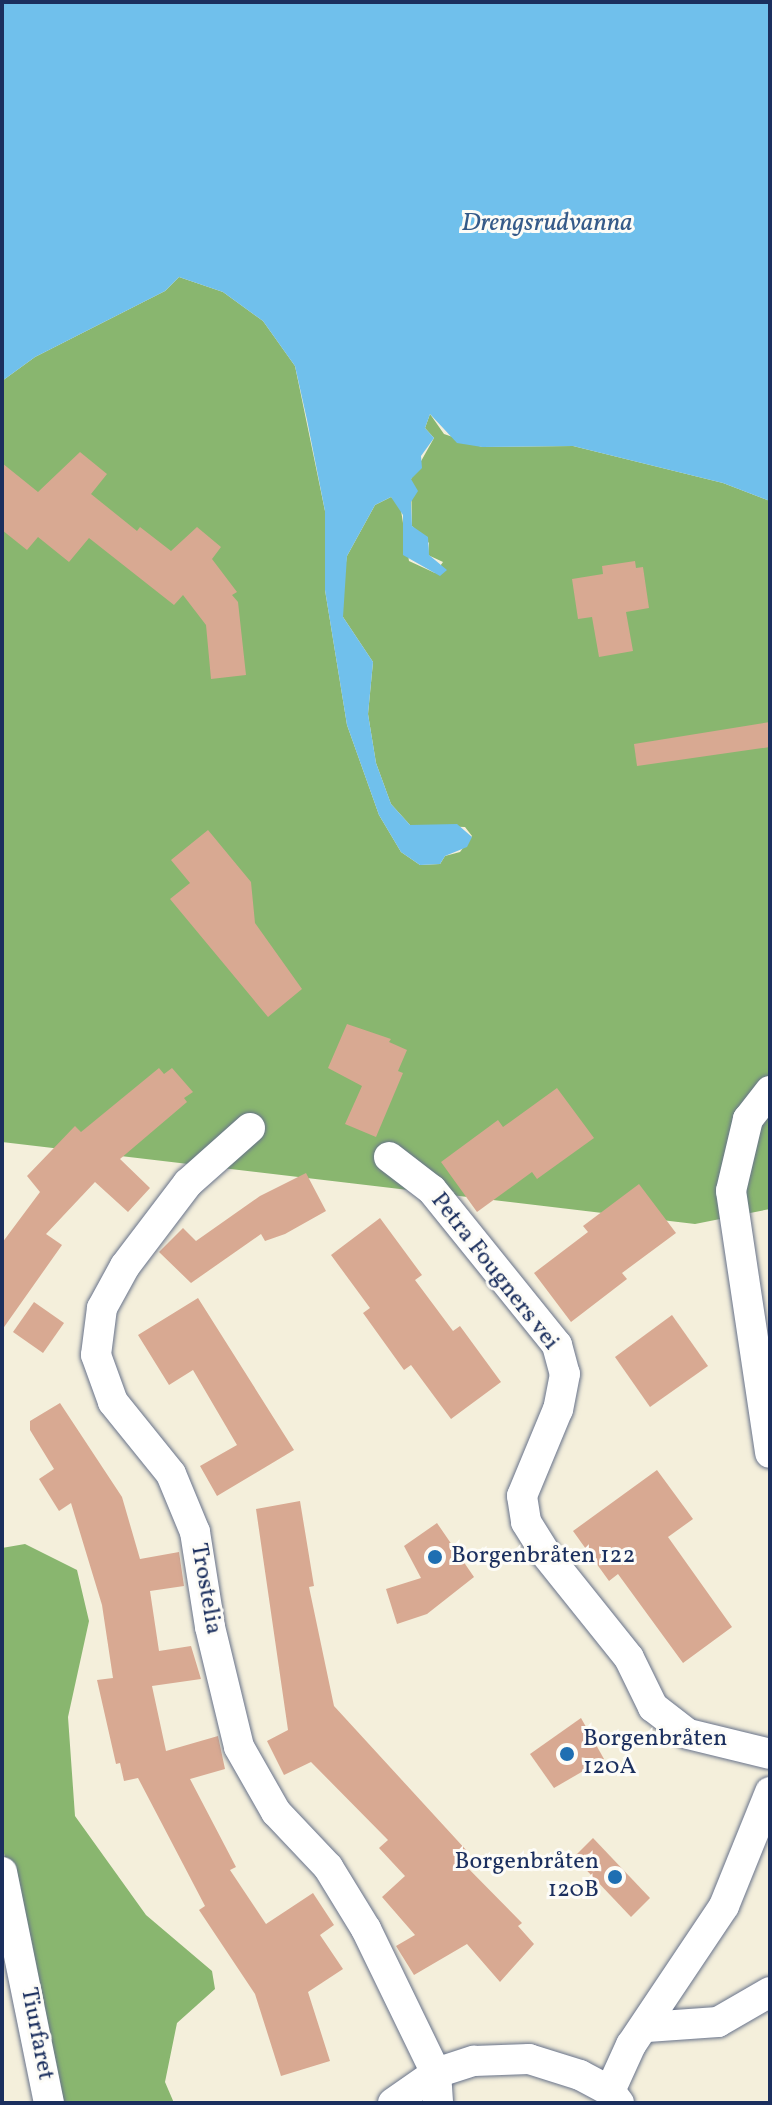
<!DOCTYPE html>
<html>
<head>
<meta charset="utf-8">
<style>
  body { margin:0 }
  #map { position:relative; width:772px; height:2105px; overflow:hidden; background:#f4efdb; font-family:Vollkorn,serif }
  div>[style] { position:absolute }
  .forest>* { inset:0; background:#89b66f }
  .water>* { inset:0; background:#70c0ec }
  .building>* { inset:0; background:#d8a992 }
  .roads { filter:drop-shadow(0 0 2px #67728a) drop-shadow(0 0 2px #67728a) }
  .minor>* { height:30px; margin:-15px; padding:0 15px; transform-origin:15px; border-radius:15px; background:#fff }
  .dots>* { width:22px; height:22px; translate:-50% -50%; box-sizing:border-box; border:4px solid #fdfcf7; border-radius:50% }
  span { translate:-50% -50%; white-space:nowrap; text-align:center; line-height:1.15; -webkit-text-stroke:6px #fdfcf7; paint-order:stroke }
  .street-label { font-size:24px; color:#1b2f5e }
  .poi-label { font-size:24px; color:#1b2f5e }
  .left { translate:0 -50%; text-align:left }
  .right { translate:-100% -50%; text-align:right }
  .water-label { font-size:26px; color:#355a89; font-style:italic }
  .frame { position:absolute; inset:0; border:4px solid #1b2f5e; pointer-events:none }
</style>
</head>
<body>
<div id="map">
  <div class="forest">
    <div style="clip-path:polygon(179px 277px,223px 292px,263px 321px,295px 366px,325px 511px,325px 590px,347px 725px,379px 815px,401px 852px,420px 865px,440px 864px,445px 856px,460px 852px,472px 836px,465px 827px,410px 825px,391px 804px,376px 763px,368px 714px,373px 662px,343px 617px,342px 588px,347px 556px,375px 505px,391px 497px,400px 504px,409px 561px,435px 573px,443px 562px,428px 555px,429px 543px,412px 526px,411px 479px,434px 438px,425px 428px,430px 414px,444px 434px,482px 447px,573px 446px,723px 483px,770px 501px,770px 1209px,695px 1224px,2px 1142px,2px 381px,35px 357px,165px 291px)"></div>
    <div style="clip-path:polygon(25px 1544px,77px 1570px,89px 1621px,68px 1717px,75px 1816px,146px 1915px,212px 1971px,215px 1989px,177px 2023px,165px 2082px,174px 2103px,58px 2103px,2px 1844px,2px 1548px)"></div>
  </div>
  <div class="water">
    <div style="clip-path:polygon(2px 2px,770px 2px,770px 501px,723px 483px,573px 446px,482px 447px,457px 443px,430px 414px,425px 428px,434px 438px,421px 456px,422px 468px,411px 479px,418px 491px,411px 502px,412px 526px,428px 537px,429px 555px,447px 570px,440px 576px,403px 555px,403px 515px,391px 497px,375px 505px,347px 556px,343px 617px,373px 662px,368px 714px,376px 763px,391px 804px,410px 825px,457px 824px,472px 837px,467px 847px,445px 856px,440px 864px,420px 865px,401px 852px,379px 815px,347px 725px,325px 590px,325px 511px,307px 420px,295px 366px,263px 321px,223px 292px,179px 277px,165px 291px,35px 357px,2px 381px)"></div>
  </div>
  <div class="building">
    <div style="clip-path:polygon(80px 452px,107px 474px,91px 494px,137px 531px,140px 527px,171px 551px,197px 527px,221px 547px,212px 559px,237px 592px,232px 595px,238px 602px,246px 675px,211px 679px,206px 625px,183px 595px,174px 605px,89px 538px,69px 562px,38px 537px,27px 550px,2px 530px,2px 463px,38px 492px)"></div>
    <div style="clip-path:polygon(635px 561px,636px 568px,643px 567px,649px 608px,626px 612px,633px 651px,599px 657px,592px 617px,578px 619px,572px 579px,603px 574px,602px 566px)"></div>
    <div style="clip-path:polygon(770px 722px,770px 747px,637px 766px,634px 744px)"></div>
    <div style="clip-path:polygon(208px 830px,251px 882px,255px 923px,302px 989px,268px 1017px,170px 899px,190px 883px,171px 860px)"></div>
    <div style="clip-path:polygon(347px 1024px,391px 1039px,389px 1042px,407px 1050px,398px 1071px,403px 1073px,376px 1137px,345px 1124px,362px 1086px,328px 1068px)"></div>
    <div style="clip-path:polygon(159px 1068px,164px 1074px,172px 1068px,193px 1092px,184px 1098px,187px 1102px,120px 1159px,150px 1188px,128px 1212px,95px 1182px,46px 1234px,62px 1245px,2px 1330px,2px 1243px,40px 1192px,27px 1176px,75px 1126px,81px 1132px)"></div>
    <div style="clip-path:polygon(557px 1088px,594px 1138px,537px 1179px,532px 1172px,477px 1212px,441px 1162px,498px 1120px,503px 1127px)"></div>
    <div style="clip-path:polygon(306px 1173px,326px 1211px,285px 1234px,265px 1241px,261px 1234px,191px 1283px,159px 1252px,183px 1228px,196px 1241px,260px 1196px)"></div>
    <div style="clip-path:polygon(639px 1184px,676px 1233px,622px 1273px,627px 1279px,571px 1322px,534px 1273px,588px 1232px,583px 1226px)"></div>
    <div style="clip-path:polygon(380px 1218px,422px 1275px,415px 1280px,453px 1331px,460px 1326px,501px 1382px,451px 1419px,411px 1365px,404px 1370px,363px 1313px,370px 1308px,331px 1255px)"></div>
    <div style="clip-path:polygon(198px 1298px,294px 1450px,217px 1496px,200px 1466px,237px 1445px,193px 1370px,169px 1385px,138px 1335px)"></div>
    <div style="clip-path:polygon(34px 1302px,64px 1323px,43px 1353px,13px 1332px)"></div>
    <div style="clip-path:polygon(672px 1315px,708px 1366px,650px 1407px,615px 1357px)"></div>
    <div style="clip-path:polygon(60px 1403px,122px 1497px,140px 1559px,179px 1552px,184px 1586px,150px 1591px,159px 1651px,191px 1646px,201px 1679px,152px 1686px,166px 1751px,218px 1736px,225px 1769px,190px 1779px,236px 1867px,230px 1870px,266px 1924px,313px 1893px,334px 1925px,320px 1935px,343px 1969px,308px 1992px,330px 2061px,281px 2076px,255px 1994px,199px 1910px,205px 1906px,138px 1778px,124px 1781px,120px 1763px,116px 1764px,97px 1680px,113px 1678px,102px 1605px,71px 1503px,59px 1511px,39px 1479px,54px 1469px,30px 1430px,30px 1421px)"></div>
    <div style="clip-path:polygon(657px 1470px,693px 1519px,668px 1537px,732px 1627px,683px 1663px,618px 1574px,609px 1581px,573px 1531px)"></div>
    <div style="clip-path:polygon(300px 1501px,314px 1586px,309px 1587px,334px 1706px,467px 1851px,458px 1858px,522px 1923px,518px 1926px,534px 1944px,500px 1982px,467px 1944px,414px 1975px,396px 1946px,415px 1935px,382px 1897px,405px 1876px,379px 1848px,388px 1840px,311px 1762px,284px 1775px,267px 1741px,288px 1730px,256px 1509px)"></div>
    <div style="clip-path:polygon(437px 1523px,474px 1577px,427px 1614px,397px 1624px,386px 1589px,421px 1578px,404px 1546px)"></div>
    <div style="clip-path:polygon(581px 1718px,604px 1759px,554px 1788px,530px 1754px)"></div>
    <div style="clip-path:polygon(593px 1838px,650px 1898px,631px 1917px,574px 1857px)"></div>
  </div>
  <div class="roads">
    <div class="minor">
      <div style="left:770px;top:1091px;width:36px;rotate:128deg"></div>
      <div style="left:748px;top:1119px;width:74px;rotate:103.3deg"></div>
      <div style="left:731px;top:1191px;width:265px;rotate:81.5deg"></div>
      <div style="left:250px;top:1128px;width:83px;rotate:138.4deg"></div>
      <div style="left:188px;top:1183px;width:104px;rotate:127.2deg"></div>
      <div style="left:125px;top:1266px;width:48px;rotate:118.7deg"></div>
      <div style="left:102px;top:1308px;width:47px;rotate:97.3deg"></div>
      <div style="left:96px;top:1355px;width:50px;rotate:70.1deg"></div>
      <div style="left:113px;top:1402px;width:92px;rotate:51.1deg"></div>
      <div style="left:171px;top:1474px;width:63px;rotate:67.5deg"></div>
      <div style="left:195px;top:1532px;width:96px;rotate:81deg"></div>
      <div style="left:210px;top:1627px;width:123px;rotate:76.4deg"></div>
      <div style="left:239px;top:1747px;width:75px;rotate:60.4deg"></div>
      <div style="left:276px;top:1812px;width:76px;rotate:46.6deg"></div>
      <div style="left:328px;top:1867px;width:73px;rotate:58.5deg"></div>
      <div style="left:366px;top:1929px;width:160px;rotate:64.1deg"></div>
      <div style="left:436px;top:2073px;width:30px;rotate:86deg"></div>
      <div style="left:389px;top:1157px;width:54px;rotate:37.5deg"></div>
      <div style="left:432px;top:1190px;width:199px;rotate:51.1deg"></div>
      <div style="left:557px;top:1345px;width:30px;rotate:75deg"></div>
      <div style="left:565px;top:1374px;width:36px;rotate:101deg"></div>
      <div style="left:558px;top:1409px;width:94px;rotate:112.5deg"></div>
      <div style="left:522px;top:1496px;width:26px;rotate:81deg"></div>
      <div style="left:526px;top:1522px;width:36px;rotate:58deg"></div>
      <div style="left:545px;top:1553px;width:134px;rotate:51.3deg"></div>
      <div style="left:629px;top:1658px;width:55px;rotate:63.9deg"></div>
      <div style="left:653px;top:1707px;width:44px;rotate:37.6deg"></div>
      <div style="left:688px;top:1734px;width:84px;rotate:13.7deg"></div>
      <div style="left:2px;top:1872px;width:236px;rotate:78.5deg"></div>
      <div style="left:647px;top:2027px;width:71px;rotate:-4deg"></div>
      <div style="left:718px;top:2022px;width:60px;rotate:-30deg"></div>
      <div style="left:610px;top:2091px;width:51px;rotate:-65.5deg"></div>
      <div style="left:631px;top:2045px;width:167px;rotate:-56.2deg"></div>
      <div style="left:724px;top:1906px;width:123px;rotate:-68deg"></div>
      <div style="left:393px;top:2103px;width:52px;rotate:-34.9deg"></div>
      <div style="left:436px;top:2073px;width:40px;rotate:-18deg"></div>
      <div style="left:474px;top:2061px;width:55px;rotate:-2.1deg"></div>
      <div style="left:529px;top:2059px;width:53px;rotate:17.4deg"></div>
      <div style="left:580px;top:2075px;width:34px;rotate:28deg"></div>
      <div style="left:610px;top:2091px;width:15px;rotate:53deg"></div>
    </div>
  </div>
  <div class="dots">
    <div style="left:435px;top:1557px;background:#1f6fb2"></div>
    <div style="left:567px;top:1754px;background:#1f6fb2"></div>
    <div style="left:615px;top:1877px;background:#1f6fb2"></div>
  </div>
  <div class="street-label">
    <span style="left:494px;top:1272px;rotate:52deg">Petra Fougners vei</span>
    <span style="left:205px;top:1589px;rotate:80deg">Trostelia</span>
    <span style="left:36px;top:2034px;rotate:79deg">Tiurfaret</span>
  </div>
  <div class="poi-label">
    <span class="left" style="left:451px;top:1557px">Borgenbråten 122</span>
    <span class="left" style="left:583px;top:1754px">Borgenbråten<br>120A</span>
    <span class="right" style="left:599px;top:1877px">Borgenbråten<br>120B</span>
  </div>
  <div class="water-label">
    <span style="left:547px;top:224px">Drengsrudvanna</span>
  </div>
  <div class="frame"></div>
</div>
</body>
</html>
